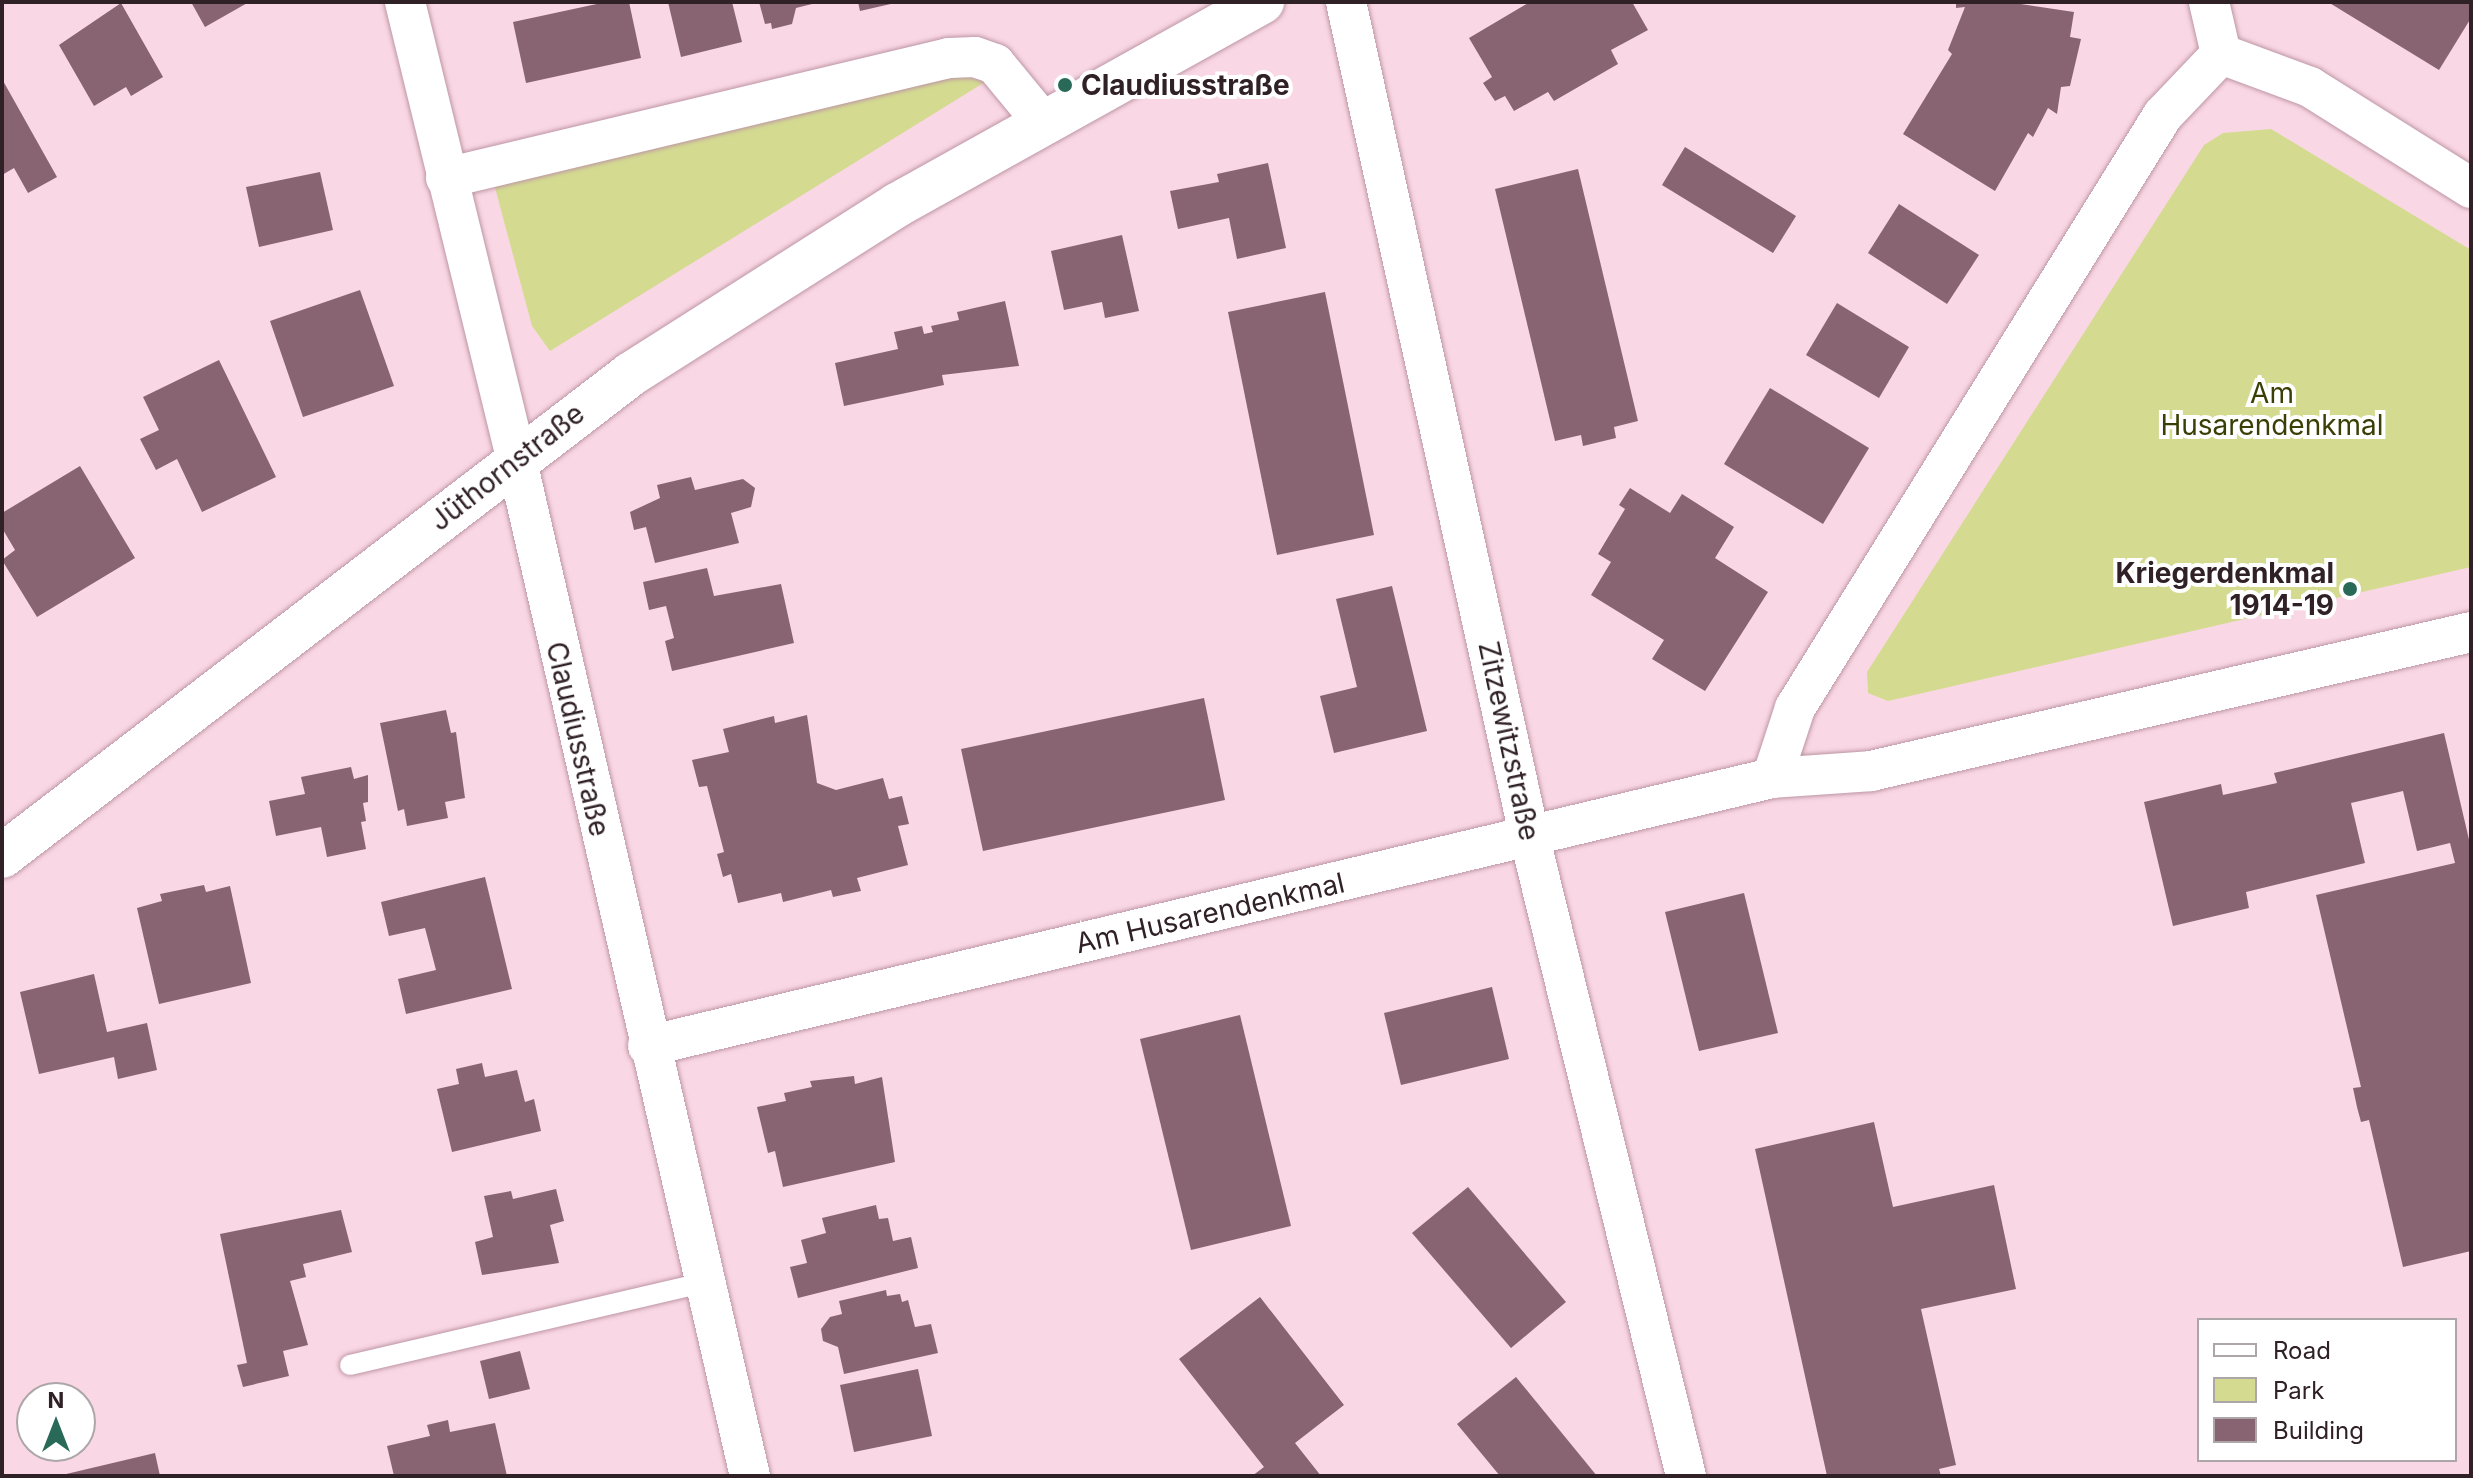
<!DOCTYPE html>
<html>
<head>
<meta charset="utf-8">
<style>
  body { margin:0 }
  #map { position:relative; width:2473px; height:1478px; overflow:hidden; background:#fad7e4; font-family:Inter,sans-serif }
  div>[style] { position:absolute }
  .green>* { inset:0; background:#d4db91 }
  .building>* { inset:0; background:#886372 }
  .roads { filter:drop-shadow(0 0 2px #bd96a5) drop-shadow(0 0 2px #bd96a5) }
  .service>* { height:20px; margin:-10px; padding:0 10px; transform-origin:10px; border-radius:10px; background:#fff }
  .minor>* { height:40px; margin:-20px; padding:0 20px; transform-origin:20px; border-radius:20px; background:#fff }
  .tertiary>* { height:44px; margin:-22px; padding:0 22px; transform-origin:22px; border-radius:22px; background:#fff }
  .dots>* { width:22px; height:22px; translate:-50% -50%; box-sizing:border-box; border:4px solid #fff; border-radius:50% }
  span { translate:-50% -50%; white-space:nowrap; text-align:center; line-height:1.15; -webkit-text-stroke:8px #fff; paint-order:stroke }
  .poi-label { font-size:28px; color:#302127; font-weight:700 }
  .left { translate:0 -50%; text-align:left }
  .right { translate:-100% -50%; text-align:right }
  .park-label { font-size:28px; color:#3b3f05 }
  .street-label { font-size:28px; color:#302127 }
  .frame { position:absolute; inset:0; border:4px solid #302127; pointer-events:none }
  .legend { position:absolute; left:2197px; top:1318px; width:260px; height:144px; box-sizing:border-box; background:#fff; border:2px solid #aca6a9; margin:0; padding:10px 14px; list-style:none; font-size:24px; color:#302127 }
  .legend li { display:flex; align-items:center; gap:16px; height:40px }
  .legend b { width:40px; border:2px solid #aca6a9 }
  .north { position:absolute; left:16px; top:1382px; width:80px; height:80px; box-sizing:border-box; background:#fff; border:2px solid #aca6a9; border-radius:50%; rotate:0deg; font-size:22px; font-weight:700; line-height:32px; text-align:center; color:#302127 }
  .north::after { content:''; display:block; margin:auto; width:28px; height:36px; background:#286958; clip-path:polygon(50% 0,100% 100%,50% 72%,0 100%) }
</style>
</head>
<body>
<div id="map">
  <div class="green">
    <div style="clip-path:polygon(952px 73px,985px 82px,550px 351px,532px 326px,494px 184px)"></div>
    <div style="clip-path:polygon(2271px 129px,2471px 250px,2471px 567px,1888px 701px,1868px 693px,1867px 672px,2204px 145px,2223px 133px)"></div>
  </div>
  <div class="building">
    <div style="clip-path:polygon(191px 2px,249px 2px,205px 27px)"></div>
    <div style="clip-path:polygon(606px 2px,629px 2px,641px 58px,526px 83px,513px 22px)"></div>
    <div style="clip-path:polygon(668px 2px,732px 2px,742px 42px,681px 57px)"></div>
    <div style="clip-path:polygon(759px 2px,816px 2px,816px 3px,796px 8px,792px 24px,772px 29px,771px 23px,765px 24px)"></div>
    <div style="clip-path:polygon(858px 2px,895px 2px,895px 3px,860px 11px)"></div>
    <div style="clip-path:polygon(1530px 2px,1632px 2px,1648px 30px,1611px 50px,1618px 64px,1554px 101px,1548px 92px,1514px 111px,1505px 96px,1495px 101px,1483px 83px,1492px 77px,1469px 38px)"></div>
    <div style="clip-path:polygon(1956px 2px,2007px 2px,2074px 12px,2070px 37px,2081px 39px,2070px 86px,2061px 87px,2057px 114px,2048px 108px,2033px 137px,2028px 133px,1995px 191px,1903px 134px,1952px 54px,1948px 50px,1965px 7px,1956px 8px)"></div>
    <div style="clip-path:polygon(2328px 2px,2471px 2px,2471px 18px,2439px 70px)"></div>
    <div style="clip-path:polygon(121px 3px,163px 77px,131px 96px,126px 87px,94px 106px,59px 45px)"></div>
    <div style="clip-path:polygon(2px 79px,57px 177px,28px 193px,14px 168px,2px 175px)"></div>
    <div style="clip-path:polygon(1685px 147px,1796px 216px,1773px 253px,1662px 185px)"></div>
    <div style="clip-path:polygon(1268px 163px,1286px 248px,1237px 259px,1229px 218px,1178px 229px,1170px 191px,1219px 182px,1217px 174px)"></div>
    <div style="clip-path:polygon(1578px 169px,1638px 421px,1614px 427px,1616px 438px,1583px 446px,1581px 435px,1555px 441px,1495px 189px)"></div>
    <div style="clip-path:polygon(320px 172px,333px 230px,259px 247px,246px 187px)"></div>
    <div style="clip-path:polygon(1899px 204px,1979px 255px,1947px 304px,1868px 253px)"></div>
    <div style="clip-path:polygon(1122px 235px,1139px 311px,1105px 318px,1102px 302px,1064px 310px,1051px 251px)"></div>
    <div style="clip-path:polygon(360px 290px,394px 386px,303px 417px,270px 321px)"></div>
    <div style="clip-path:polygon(1325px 292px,1374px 535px,1277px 555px,1228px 312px)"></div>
    <div style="clip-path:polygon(1005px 301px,1019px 366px,942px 375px,944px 385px,844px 406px,835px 363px,898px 349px,894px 332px,922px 326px,924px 334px,933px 332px,931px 326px,959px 320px,957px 312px)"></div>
    <div style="clip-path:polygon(1837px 303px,1909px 347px,1879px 398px,1806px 355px)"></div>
    <div style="clip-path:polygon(219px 360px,276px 477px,202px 512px,177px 459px,156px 470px,140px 439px,159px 430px,143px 397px)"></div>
    <div style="clip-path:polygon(1770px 388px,1869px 448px,1823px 524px,1724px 464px)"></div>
    <div style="clip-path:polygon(80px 466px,135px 558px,37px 617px,2px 560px,15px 550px,2px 528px,2px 513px)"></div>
    <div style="clip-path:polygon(691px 477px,695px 490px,743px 479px,755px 488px,751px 507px,731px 513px,739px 543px,655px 563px,646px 527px,634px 530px,630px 512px,660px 498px,657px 485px)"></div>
    <div style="clip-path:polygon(1630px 488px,1670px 513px,1682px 494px,1734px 527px,1715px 558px,1768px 592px,1705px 691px,1652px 659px,1664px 640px,1591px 595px,1611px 562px,1598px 554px,1625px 509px,1619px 505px)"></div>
    <div style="clip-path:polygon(707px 568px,714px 596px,781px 584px,794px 643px,672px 671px,665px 641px,674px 638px,666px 606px,649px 610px,643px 582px)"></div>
    <div style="clip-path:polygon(1392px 586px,1427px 731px,1334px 753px,1320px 696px,1357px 687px,1336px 599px)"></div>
    <div style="clip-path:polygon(1204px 698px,1225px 800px,983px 851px,961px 749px)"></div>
    <div style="clip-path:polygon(446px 710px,451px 733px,456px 732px,465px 798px,445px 802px,448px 818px,407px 826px,404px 809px,398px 811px,380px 723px)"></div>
    <div style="clip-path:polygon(807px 715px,817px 783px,836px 790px,883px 778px,889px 799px,902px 796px,909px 824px,898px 826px,908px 865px,857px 878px,861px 891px,833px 897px,831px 890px,783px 902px,781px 893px,738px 903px,731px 874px,723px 877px,717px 854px,724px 852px,707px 786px,699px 787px,692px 760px,729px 752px,723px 729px,774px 716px,775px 723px)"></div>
    <div style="clip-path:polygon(2444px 733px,2471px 848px,2471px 1251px,2403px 1267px,2369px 1120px,2361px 1122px,2357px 1107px,2353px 1088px,2361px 1087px,2316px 895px,2455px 863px,2450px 843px,2417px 851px,2403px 791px,2351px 803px,2365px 863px,2246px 892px,2249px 908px,2173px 926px,2144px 802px,2221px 784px,2223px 795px,2277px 783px,2274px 773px)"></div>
    <div style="clip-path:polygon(351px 767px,354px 779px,368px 775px,368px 802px,363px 803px,366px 821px,361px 822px,366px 849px,327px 857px,321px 827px,276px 836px,269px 801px,305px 794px,301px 777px)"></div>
    <div style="clip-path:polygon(485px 877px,512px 989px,406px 1014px,398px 979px,436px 970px,425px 928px,389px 936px,381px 902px)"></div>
    <div style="clip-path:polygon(204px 885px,206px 892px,230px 886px,251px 983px,159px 1004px,137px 908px,162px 901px,160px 894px)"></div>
    <div style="clip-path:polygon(1744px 893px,1778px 1033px,1699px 1051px,1665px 912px)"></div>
    <div style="clip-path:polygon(94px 974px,107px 1032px,147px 1023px,157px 1070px,118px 1079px,114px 1057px,39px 1074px,20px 992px)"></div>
    <div style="clip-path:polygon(1492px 987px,1509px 1059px,1401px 1085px,1384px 1013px)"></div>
    <div style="clip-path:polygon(1240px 1015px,1291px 1226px,1191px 1250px,1140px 1039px)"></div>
    <div style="clip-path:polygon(482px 1063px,485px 1077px,517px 1070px,525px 1102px,534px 1099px,541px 1131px,452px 1152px,437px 1089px,459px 1084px,456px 1069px)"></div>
    <div style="clip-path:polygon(854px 1076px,855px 1084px,882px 1077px,895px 1162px,783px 1187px,775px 1151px,768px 1153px,757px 1107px,786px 1101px,784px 1093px,812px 1087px,810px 1081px)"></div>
    <div style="clip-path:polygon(1874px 1122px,1893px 1207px,1994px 1185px,2016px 1289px,1921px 1309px,1956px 1465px,1939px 1469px,1941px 1476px,1827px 1476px,1755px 1149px)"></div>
    <div style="clip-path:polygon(1468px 1187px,1566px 1302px,1511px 1348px,1412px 1233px)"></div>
    <div style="clip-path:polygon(556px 1189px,564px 1221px,550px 1225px,559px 1263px,482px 1275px,475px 1242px,493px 1237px,484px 1196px,511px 1191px,513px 1199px)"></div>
    <div style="clip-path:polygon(876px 1205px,879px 1219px,888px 1218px,893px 1241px,911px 1237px,918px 1268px,798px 1298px,790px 1267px,807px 1263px,801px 1240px,826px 1233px,822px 1218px)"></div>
    <div style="clip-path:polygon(341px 1210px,352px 1252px,303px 1264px,306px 1277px,290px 1281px,308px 1345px,283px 1351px,289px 1376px,243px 1387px,237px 1365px,247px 1363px,220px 1234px)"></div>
    <div style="clip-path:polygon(886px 1290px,887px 1296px,900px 1294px,902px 1302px,908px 1300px,915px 1327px,931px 1324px,938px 1353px,844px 1374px,838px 1347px,823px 1341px,821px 1329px,830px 1317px,842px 1314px,839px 1301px)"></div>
    <div style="clip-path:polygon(1260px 1297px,1344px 1405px,1295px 1443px,1321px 1476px,1252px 1476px,1264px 1467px,1179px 1359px)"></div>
    <div style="clip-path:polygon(520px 1351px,530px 1389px,489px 1399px,480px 1361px)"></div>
    <div style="clip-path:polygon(918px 1369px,932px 1436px,854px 1452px,840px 1385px)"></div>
    <div style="clip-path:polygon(1516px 1377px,1597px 1476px,1500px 1476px,1457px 1424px)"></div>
    <div style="clip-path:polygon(448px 1420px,450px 1432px,495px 1423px,507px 1476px,394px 1476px,387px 1446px,430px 1436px,427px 1425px)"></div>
    <div style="clip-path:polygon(155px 1453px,160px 1476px,62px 1476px,62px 1475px)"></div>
  </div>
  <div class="roads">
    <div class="service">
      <div style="left:350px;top:1365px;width:366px;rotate:-13.1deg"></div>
    </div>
    <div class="minor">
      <div style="left:405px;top:2px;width:468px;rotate:76.3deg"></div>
      <div style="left:516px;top:457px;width:1046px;rotate:77.07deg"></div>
      <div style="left:1346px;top:2px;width:857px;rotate:77.6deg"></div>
      <div style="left:1530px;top:839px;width:656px;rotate:76.24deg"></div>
      <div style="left:2209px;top:2px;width:53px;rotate:77deg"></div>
      <div style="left:2221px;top:54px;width:95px;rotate:20.3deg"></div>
      <div style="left:2310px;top:87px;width:190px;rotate:32.1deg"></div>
      <div style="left:446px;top:178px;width:517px;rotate:-13.42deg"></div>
      <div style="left:949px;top:58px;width:26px;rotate:-2deg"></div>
      <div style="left:975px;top:57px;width:21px;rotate:19deg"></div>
      <div style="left:995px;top:64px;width:74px;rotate:50.5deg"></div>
      <div style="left:1772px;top:778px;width:74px;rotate:-71.8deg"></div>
      <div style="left:1795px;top:708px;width:698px;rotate:-58.18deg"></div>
      <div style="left:2163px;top:115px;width:84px;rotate:-46.4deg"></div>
      <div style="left:648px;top:1046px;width:1156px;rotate:-13.41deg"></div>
      <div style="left:1772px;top:778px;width:99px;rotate:-4deg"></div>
      <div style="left:1871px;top:771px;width:616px;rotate:-13.04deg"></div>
    </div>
    <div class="tertiary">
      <div style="left:2px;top:856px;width:792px;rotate:-37.46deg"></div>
      <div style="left:631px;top:374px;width:315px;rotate:-32.4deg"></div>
      <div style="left:897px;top:205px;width:418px;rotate:-29.1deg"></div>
    </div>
  </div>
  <div class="dots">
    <div style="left:1065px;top:85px;background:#286958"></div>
    <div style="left:2350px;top:589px;background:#286958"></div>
  </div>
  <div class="poi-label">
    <span class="left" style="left:1081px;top:85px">Claudiusstraße</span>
    <span class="right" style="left:2334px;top:589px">Kriegerdenkmal<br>1914-19</span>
  </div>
  <div class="park-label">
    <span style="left:2272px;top:409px">Am<br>Husarendenkmal</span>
  </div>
  <div class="street-label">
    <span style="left:507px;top:467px;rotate:-38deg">Jüthornstraße</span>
    <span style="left:578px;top:739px;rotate:77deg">Claudiusstraße</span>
    <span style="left:1509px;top:741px;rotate:78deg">Zitzewitzstraße</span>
    <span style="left:1210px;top:913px;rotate:-13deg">Am Husarendenkmal</span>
  </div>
  <div class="frame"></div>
  <ul class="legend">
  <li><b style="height:10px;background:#fff"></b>Road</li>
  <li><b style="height:22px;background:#d4db91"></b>Park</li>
  <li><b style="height:22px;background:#886372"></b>Building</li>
  </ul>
  <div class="north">N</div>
</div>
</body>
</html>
